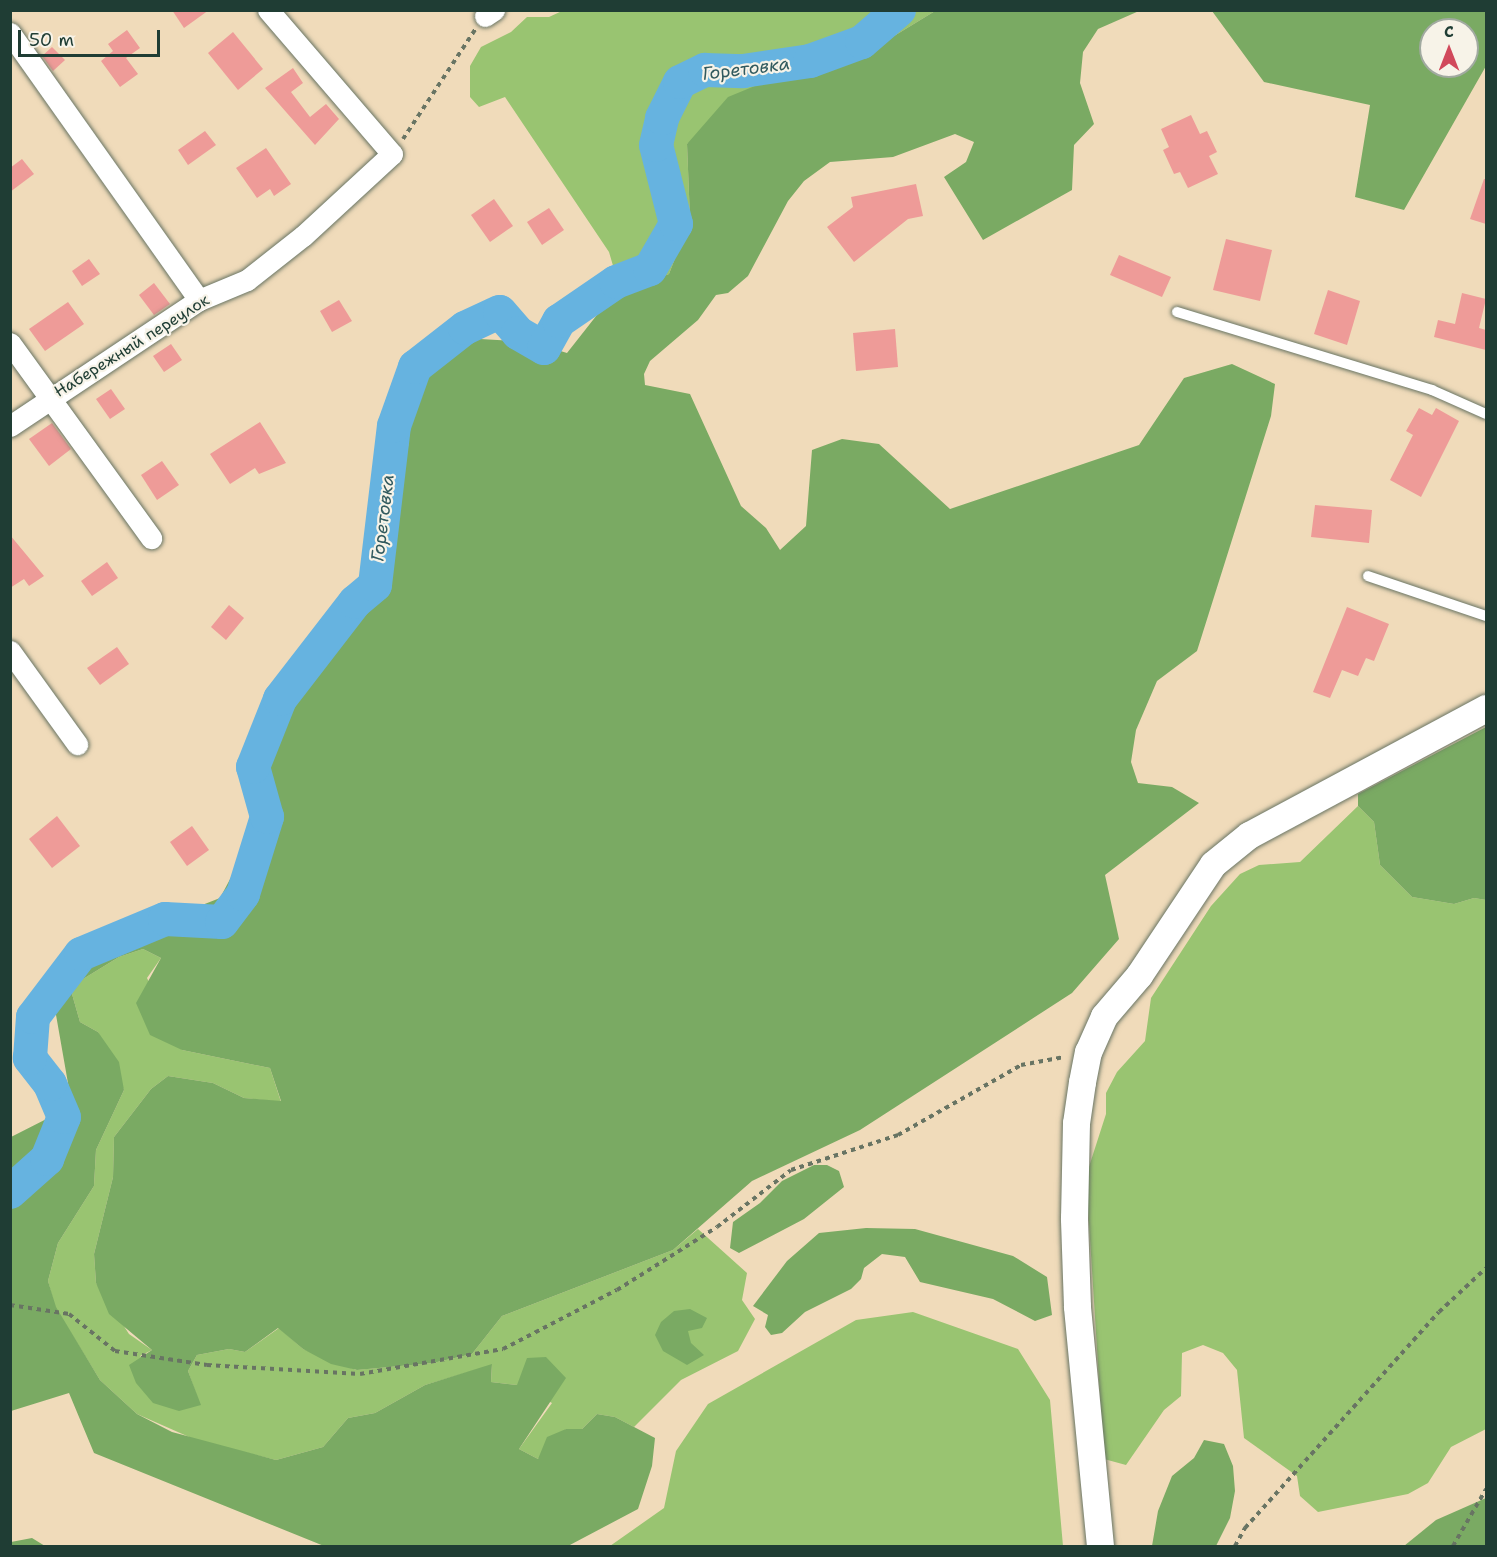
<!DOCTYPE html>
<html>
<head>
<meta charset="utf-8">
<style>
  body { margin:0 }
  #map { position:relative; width:1497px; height:1557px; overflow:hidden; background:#f0dbba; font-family:"Shantell Sans",sans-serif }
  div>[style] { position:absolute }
  .green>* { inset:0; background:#99c471 }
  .forest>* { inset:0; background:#7aaa63 }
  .river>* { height:34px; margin:-17px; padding:0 17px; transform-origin:17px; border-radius:17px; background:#66b3e0 }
  .building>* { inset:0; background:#ee9b98 }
  .path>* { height:4px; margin-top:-2px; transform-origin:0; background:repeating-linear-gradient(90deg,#687463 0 4.5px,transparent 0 9px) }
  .roads { filter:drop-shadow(0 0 2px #687463) drop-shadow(0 0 2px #687463) }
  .service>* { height:10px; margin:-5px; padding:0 5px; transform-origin:5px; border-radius:5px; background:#fff }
  .minor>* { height:21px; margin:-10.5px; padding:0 10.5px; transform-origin:10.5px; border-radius:10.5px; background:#fff }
  .tertiary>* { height:27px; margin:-13.5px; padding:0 13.5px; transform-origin:13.5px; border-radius:13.5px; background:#fff }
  span { translate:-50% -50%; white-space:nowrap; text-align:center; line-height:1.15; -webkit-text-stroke:4.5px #f7f3e8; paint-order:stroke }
  .street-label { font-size:16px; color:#1f3d34 }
  .water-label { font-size:18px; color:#315a5f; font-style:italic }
  .frame { position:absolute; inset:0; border:12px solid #1f3d34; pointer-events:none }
  .north { position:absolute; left:1419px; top:18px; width:60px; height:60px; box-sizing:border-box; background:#f7f3e8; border:2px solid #a1aaa0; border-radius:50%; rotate:0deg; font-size:16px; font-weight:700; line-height:24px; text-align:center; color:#1f3d34 }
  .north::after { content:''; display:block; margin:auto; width:21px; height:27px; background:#d1495b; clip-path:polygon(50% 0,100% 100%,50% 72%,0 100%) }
  .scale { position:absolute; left:18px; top:30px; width:142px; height:27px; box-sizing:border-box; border:3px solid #1f3d34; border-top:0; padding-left:8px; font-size:18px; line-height:21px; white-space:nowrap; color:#1f3d34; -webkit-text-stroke:4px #f7f3e8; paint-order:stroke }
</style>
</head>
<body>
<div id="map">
  <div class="green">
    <div style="clip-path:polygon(562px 11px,935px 11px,858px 58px,784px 74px,687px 144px,690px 219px,669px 274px,621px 293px,609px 252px,505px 97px,479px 107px,470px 97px,470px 66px,481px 47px,511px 32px,527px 17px,549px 17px)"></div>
    <div style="clip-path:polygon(1358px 806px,1374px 822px,1380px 865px,1412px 897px,1454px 904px,1474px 898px,1486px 900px,1486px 1429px,1451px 1447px,1428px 1483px,1408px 1494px,1318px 1512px,1300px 1496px,1297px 1476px,1244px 1438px,1237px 1370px,1223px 1353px,1203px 1345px,1182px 1353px,1181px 1396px,1164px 1410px,1126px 1465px,1104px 1459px,1086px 1176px,1106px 1114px,1106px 1093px,1117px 1072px,1145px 1041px,1151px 998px,1211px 906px,1240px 874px,1259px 865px,1300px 862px)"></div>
    <div style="clip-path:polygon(143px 949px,161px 958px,147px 978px,182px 1050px,270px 1068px,281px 1102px,244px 1098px,213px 1083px,168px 1076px,151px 1089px,114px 1137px,113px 1177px,94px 1254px,96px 1283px,129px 1334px,152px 1350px,140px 1356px,200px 1405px,188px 1371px,197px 1355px,229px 1349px,245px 1352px,279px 1328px,303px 1349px,356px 1370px,433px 1363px,472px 1354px,502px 1316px,673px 1250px,698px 1229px,747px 1273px,742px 1300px,755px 1319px,738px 1351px,681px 1380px,634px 1427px,615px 1417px,597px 1414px,582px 1429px,566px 1429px,538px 1459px,519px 1449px,552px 1403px,517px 1385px,491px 1382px,492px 1365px,425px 1385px,375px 1413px,348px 1418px,323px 1447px,276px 1460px,196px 1440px,137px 1414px,100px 1380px,55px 1307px,48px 1281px,58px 1243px,94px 1186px,96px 1150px,124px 1090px,98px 1032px,80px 1022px,70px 987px,119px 957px)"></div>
    <div style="clip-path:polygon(913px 1312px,1018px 1349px,1050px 1400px,1063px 1546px,610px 1546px,664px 1508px,676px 1451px,708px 1404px,856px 1320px)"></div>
  </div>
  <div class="forest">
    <div style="clip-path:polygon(935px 11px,1139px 11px,1098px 29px,1083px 52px,1080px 83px,1094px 124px,1074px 145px,1072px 190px,983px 240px,944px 177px,966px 162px,974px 142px,955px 134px,893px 157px,830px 162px,804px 181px,788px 201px,748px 276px,728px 293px,716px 295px,698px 320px,650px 361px,644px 374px,645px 385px,690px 394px,741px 506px,766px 528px,780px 550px,806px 526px,812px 450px,842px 439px,879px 444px,950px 509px,1139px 445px,1184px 378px,1232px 364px,1275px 384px,1271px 416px,1197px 651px,1157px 681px,1136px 730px,1131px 762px,1138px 783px,1172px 787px,1199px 803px,1105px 875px,1119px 939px,1072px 993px,860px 1130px,752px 1181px,673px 1250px,502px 1316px,472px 1354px,433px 1363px,357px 1370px,331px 1364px,303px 1349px,278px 1328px,245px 1352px,229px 1349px,197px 1355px,188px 1371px,201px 1405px,179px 1411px,153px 1403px,136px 1383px,129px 1365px,152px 1350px,109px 1314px,96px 1283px,94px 1254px,113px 1177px,114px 1137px,151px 1089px,168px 1076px,213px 1083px,244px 1098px,281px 1101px,270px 1068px,182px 1050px,150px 1035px,136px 1003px,161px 958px,143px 949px,119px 957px,70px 987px,80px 1022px,98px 1032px,119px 1062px,124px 1090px,96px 1150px,94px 1186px,58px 1243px,48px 1281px,56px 1307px,100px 1380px,137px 1414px,172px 1432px,276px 1460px,323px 1447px,348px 1418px,375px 1413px,425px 1385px,492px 1364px,491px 1382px,517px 1385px,527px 1358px,546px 1357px,566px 1378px,519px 1449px,538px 1459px,547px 1437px,566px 1429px,582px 1429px,597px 1414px,615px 1417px,655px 1438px,652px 1466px,638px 1509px,568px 1546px,324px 1546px,94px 1453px,69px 1393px,11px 1411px,11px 1137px,72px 1106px,52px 992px,85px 960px,151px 925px,220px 898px,245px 851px,273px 732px,300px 666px,325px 621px,369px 606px,408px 447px,414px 388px,439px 353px,480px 339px,531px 342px,567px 353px,604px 306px,621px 293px,669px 274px,690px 219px,687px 144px,728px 97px,784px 74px,858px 58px)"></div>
    <div style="clip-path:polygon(evenodd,1212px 11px,1486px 11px,1486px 66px,1404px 210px,1355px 197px,1370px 105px,1264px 82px,1212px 11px,1431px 30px,1467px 30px,1467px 66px,1431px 66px,1431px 30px)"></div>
    <div style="clip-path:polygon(1486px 727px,1486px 900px,1474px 898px,1454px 904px,1412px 897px,1380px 865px,1374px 822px,1358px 806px,1358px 794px)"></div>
    <div style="clip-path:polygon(814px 1165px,827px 1165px,839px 1171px,844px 1187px,804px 1219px,739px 1253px,730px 1248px,733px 1222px,760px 1203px,782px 1181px)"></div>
    <div style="clip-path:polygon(866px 1228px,915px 1229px,1013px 1256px,1047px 1277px,1052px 1315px,1035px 1321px,993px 1299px,920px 1282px,905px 1257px,882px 1254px,864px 1268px,861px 1279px,851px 1289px,805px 1312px,782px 1333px,771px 1335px,765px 1327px,768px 1315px,753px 1306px,787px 1261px,819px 1233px)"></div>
    <div style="clip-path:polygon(690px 1309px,707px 1318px,702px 1328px,688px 1331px,691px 1343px,704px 1355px,687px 1365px,663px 1351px,655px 1335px,661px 1322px,674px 1311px)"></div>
    <div style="clip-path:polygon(1204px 1440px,1224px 1444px,1233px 1466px,1235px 1491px,1230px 1518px,1216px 1546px,1152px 1546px,1158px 1511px,1172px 1476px,1194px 1458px)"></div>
    <div style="clip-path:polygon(1486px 1498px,1486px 1546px,1404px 1546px,1436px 1520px)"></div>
    <div style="clip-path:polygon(32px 1538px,45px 1546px,11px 1546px,11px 1542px)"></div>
  </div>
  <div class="river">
    <div style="left:10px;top:1192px;width:50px;rotate:-41.7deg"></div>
    <div style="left:47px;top:1159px;width:45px;rotate:-68deg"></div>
    <div style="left:64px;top:1117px;width:36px;rotate:-113deg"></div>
    <div style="left:50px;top:1084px;width:33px;rotate:-128deg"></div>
    <div style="left:30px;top:1058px;width:41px;rotate:-85.8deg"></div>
    <div style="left:33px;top:1017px;width:79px;rotate:-52.7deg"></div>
    <div style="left:81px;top:954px;width:91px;rotate:-22.6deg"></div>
    <div style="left:165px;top:919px;width:57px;rotate:3deg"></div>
    <div style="left:222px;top:922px;width:35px;rotate:-53deg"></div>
    <div style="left:243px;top:894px;width:81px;rotate:-72.7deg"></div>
    <div style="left:267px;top:817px;width:52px;rotate:-105.6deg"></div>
    <div style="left:253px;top:767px;width:73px;rotate:-68.3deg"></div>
    <div style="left:280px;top:699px;width:123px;rotate:-52.3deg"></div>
    <div style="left:355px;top:602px;width:26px;rotate:-40deg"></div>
    <div style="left:375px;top:585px;width:160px;rotate:-83.2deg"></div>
    <div style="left:394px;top:426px;width:63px;rotate:-70.4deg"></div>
    <div style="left:415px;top:367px;width:63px;rotate:-38deg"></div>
    <div style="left:465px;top:328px;width:38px;rotate:-25deg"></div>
    <div style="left:500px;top:312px;width:28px;rotate:49deg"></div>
    <div style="left:518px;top:333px;width:30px;rotate:30deg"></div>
    <div style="left:544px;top:348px;width:31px;rotate:-61deg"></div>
    <div style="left:559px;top:321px;width:69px;rotate:-34.4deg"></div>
    <div style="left:616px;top:282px;width:36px;rotate:-21deg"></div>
    <div style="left:650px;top:269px;width:52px;rotate:-60deg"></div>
    <div style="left:676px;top:224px;width:81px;rotate:-104.2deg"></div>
    <div style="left:656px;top:145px;width:28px;rotate:-77deg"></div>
    <div style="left:662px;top:118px;width:40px;rotate:-63.4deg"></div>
    <div style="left:680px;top:82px;width:28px;rotate:-26deg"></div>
    <div style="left:705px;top:70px;width:38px;rotate:2deg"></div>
    <div style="left:743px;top:71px;width:68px;rotate:-8.5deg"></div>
    <div style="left:810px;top:61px;width:55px;rotate:-20.1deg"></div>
    <div style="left:862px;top:42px;width:49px;rotate:-40.9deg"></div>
  </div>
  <div class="building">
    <div style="clip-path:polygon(172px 10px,209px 10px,184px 28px)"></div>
    <div style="clip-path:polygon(127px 30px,140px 48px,126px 58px,138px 74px,120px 87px,101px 61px,113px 51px,108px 44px)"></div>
    <div style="clip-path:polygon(233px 32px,263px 69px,238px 90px,208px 53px)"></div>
    <div style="clip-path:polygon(52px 47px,65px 60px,53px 71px,42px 56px)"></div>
    <div style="clip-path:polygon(293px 68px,303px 83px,291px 92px,310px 117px,326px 104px,339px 119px,315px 145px,265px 88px)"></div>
    <div style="clip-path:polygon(1191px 115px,1200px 134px,1207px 131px,1217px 152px,1209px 156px,1218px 174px,1188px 188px,1180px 172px,1174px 174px,1163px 150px,1169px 147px,1161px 129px)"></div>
    <div style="clip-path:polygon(205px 131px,216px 145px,188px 165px,178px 150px)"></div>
    <div style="clip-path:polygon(266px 148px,291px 184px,274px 196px,270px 189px,257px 198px,236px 168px)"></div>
    <div style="clip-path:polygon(22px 159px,34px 174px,10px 192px,10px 168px)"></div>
    <div style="clip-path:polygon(1484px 179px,1486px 179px,1486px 224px,1470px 219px)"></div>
    <div style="clip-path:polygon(916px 184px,923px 216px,908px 219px,854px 262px,827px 227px,853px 207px,851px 197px)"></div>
    <div style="clip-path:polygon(494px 199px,513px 226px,490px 242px,471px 215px)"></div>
    <div style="clip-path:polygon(549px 208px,564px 230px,542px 245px,527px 222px)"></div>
    <div style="clip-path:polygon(1226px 239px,1272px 250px,1260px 301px,1213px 290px)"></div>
    <div style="clip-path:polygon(1119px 255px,1171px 277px,1162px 297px,1110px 275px)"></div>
    <div style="clip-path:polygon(89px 259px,100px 274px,82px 286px,72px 271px)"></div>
    <div style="clip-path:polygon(154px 283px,170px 304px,154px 315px,139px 295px)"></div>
    <div style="clip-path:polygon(1328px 290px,1360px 301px,1347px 345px,1314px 334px)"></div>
    <div style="clip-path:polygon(1462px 293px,1486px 299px,1479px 328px,1486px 330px,1486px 350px,1434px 337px,1438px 320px,1455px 324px)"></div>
    <div style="clip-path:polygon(339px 300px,352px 321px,332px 332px,320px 311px)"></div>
    <div style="clip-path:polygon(68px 302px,84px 324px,45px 351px,29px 329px)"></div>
    <div style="clip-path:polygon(895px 329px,898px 367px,856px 371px,853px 333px)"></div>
    <div style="clip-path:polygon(171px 344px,182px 360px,164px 372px,153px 356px)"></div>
    <div style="clip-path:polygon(111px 389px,125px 409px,110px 419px,96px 399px)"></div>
    <div style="clip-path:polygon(1419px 408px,1432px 415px,1436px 408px,1459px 421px,1421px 497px,1390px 480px,1413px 435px,1406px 431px)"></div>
    <div style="clip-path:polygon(260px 422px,286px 463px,259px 474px,255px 468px,230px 484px,210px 454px)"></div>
    <div style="clip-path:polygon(52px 423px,71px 449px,49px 466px,29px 439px)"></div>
    <div style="clip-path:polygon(162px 461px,179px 485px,157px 500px,141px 475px)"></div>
    <div style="clip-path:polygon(1315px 505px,1372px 510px,1369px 543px,1311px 537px)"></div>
    <div style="clip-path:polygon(10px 535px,44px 576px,29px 586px,24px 579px,10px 588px)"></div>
    <div style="clip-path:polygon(107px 562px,118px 578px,92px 596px,81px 581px)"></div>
    <div style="clip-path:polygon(229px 605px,244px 618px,226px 640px,211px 627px)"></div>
    <div style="clip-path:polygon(1347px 607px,1389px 624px,1374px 661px,1366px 658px,1358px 676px,1342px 670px,1330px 698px,1313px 692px)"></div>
    <div style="clip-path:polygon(117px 647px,129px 664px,100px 685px,87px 668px)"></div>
    <div style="clip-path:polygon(57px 816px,80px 846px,52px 868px,29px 839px)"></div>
    <div style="clip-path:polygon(192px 826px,209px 850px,187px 866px,170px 842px)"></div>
  </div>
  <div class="path">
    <div style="left:403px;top:139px;width:131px;rotate:-56.6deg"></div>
    <div style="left:10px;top:1305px;width:60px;rotate:8.7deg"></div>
    <div style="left:69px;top:1314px;width:59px;rotate:38.8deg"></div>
    <div style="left:115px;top:1351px;width:93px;rotate:8.7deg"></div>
    <div style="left:207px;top:1365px;width:153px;rotate:3.4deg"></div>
    <div style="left:360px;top:1374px;width:145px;rotate:-9.9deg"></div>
    <div style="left:503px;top:1349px;width:128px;rotate:-27.4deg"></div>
    <div style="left:617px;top:1290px;width:118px;rotate:-32.2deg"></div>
    <div style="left:717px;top:1227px;width:93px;rotate:-37.6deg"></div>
    <div style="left:791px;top:1170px;width:113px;rotate:-18.1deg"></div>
    <div style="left:898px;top:1135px;width:142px;rotate:-29.6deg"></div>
    <div style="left:1021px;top:1065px;width:44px;rotate:-10.5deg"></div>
    <div style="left:1235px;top:1546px;width:21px;rotate:-61deg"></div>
    <div style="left:1245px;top:1528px;width:290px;rotate:-48.1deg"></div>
    <div style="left:1439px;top:1312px;width:64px;rotate:-43.1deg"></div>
    <div style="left:1453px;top:1546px;width:66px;rotate:-59.9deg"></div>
  </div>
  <div class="roads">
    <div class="service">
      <div style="left:1177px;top:312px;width:267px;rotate:17deg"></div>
      <div style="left:1432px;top:390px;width:59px;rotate:24deg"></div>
      <div style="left:1368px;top:576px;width:125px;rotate:18.7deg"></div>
    </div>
    <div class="minor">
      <div style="left:485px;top:16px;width:11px;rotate:-34deg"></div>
      <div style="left:10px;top:33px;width:327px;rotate:54.7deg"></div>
      <div style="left:10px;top:343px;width:241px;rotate:54.1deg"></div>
      <div style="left:10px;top:426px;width:227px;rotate:-33.7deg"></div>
      <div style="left:199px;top:300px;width:52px;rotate:-22.6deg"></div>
      <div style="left:247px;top:280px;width:71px;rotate:-38.2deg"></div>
      <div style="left:303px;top:236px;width:121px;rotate:-42.7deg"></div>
      <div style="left:392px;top:154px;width:190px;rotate:-130.7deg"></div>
      <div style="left:10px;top:651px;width:115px;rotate:54.2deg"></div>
    </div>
    <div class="tertiary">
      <div style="left:1100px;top:1546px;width:241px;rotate:-95.5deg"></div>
      <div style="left:1077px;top:1306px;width:88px;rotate:-92deg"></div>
      <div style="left:1074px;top:1218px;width:95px;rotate:-88.8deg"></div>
      <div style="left:1076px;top:1123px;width:41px;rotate:-81.7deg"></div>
      <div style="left:1082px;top:1082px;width:31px;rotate:-79deg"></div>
      <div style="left:1088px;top:1052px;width:39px;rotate:-66deg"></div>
      <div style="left:1104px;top:1016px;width:54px;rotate:-49.5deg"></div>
      <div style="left:1139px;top:975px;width:133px;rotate:-56.3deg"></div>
      <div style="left:1213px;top:864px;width:46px;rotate:-38.9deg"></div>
      <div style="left:1249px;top:835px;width:269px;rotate:-28.2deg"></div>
    </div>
  </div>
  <div class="street-label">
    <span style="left:132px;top:346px;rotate:-32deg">Набережный переулок</span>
  </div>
  <div class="water-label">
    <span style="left:746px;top:69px;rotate:-7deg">Горетовка</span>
    <span style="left:383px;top:518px;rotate:-83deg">Горетовка</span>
  </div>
  <div class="frame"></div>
  <div class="north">С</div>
  <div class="scale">50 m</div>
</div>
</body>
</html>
